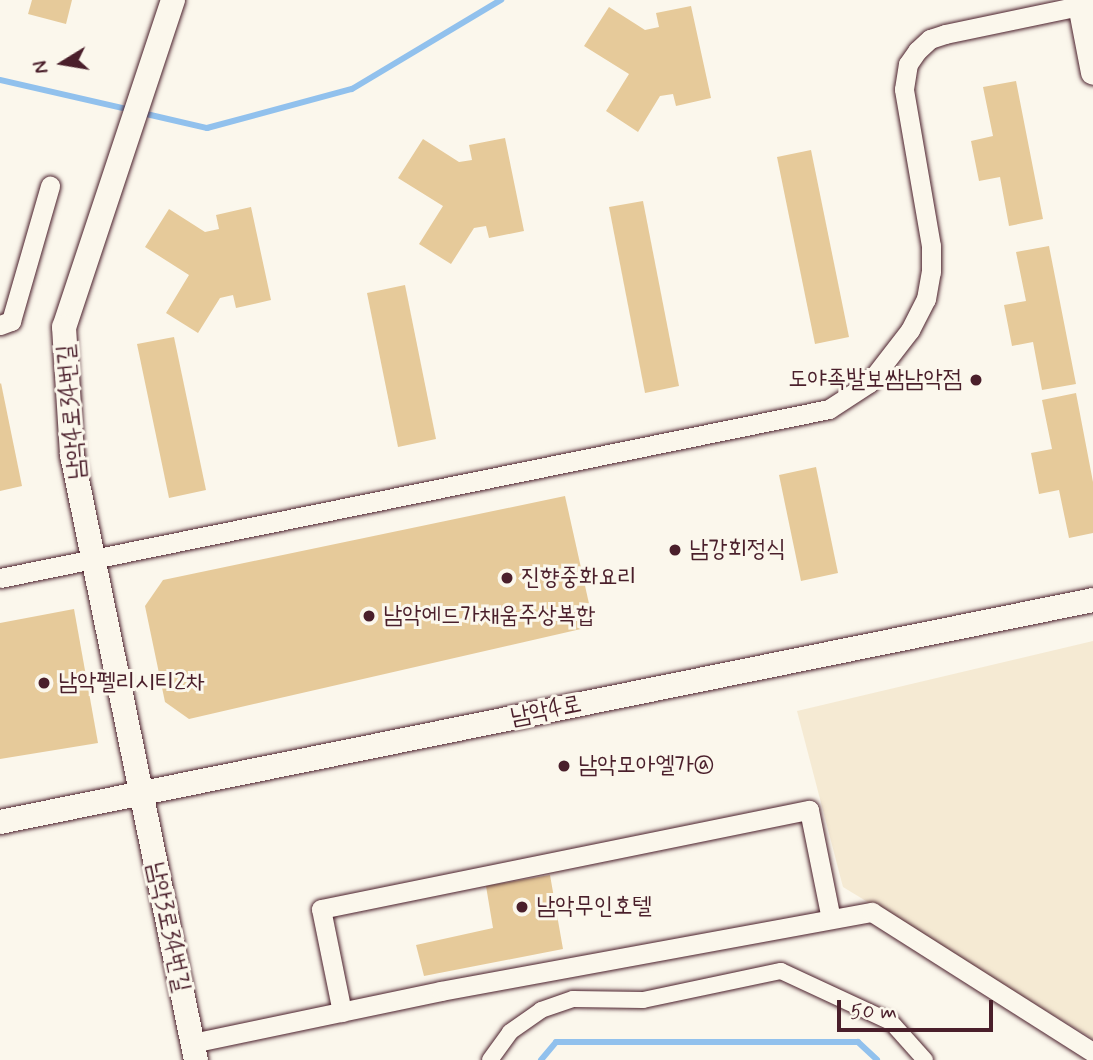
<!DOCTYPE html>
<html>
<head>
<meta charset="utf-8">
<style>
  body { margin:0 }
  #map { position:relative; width:1093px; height:1060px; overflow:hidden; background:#fbf7ec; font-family:Mynerve,"Poor Story",sans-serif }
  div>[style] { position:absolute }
  .built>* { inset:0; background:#f5ead3 }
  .stream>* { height:6px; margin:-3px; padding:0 3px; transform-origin:3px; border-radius:3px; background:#91c1ed }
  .building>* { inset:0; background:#e6ca9a }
  .roads { filter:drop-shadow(0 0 2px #4a1f2b) drop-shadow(0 0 2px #4a1f2b) }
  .pedestrian>* { height:16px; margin:-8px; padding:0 8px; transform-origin:8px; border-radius:8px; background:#fbf7ec }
  .minor>* { height:19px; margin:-9.5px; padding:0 9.5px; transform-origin:9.5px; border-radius:9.5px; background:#fbf7ec }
  .tertiary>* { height:24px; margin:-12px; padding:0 12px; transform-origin:12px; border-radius:12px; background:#fbf7ec }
  .dots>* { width:19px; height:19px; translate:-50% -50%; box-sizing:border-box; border:4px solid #fbf7ec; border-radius:50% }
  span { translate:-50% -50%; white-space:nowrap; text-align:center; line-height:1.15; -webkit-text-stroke:6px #fbf7ec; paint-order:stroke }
  .poi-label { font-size:24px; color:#4a1f2b }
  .right { translate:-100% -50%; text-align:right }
  .left { translate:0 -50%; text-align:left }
  .street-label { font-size:24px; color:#4a1f2b }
  .north { position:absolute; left:28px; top:28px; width:70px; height:70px; -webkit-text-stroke:5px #fbf7ec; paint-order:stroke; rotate:259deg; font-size:19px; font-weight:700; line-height:28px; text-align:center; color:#4a1f2b }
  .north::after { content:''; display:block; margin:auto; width:24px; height:32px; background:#4a1f2b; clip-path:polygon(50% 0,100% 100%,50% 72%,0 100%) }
  .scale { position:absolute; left:837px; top:1000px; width:156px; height:32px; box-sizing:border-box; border:4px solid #4a1f2b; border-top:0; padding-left:9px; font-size:21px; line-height:24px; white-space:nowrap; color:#4a1f2b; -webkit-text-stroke:5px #fbf7ec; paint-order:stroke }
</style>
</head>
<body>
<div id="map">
  <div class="built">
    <div style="clip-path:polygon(1093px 641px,1093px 1039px,843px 887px,797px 711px)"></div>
  </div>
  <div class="stream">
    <div style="left:0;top:80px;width:134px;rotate:12.9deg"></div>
    <div style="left:142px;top:113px;width:67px;rotate:13deg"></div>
    <div style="left:207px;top:128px;width:150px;rotate:-15.1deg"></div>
    <div style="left:352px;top:89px;width:174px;rotate:-30.9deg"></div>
    <div style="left:541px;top:1060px;width:23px;rotate:-50deg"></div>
    <div style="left:556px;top:1042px;width:302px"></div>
    <div style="left:858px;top:1042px;width:26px;rotate:43deg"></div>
  </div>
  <div class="building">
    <div style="clip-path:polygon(32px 0,72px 0,66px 24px,28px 14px)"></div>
    <div style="clip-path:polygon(691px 6px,711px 98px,676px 106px,673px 94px,660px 96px,638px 132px,606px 111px,629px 74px,584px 46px,609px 7px,645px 30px,659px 27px,656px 13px)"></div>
    <div style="clip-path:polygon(1016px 81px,1043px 219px,1009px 226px,1000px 177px,979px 181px,971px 141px,993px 136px,983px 87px)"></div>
    <div style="clip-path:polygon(505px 138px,524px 231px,489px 238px,486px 226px,474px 228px,451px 264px,419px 244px,443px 206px,398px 178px,423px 139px,459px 162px,472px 160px,469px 145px)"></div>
    <div style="clip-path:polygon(811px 150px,849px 337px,815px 344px,777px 157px)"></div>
    <div style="clip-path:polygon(643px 201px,679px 386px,645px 393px,609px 207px)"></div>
    <div style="clip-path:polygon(251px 207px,271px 300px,236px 308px,233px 295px,220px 298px,198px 333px,166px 313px,189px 275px,145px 247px,169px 209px,205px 232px,219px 229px,216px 215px)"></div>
    <div style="clip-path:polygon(1049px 246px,1076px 384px,1042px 390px,1033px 342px,1012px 346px,1004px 305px,1026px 301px,1016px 252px)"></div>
    <div style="clip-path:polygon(405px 285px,436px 439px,398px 447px,367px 293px)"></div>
    <div style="clip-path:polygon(174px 337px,206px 490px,169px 498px,137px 344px)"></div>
    <div style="clip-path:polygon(1px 383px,22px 486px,0 491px,0 384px)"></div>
    <div style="clip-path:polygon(1076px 393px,1093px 482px,1093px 533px,1069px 538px,1059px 490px,1039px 494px,1031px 453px,1052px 449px,1042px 400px)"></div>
    <div style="clip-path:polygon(816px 467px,838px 573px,801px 581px,779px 475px)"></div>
    <div style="clip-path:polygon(565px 496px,594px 626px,189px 719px,165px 702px,145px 606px,163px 580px)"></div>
    <div style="clip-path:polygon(74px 609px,98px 743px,0 759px,0 623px)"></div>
    <div style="clip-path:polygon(550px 875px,563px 949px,424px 976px,416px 945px,493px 928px,486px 886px)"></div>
  </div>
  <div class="roads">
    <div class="pedestrian">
      <div style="left:490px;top:1060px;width:34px;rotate:-54deg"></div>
      <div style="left:510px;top:1032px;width:38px;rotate:-35deg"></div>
      <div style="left:541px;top:1010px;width:34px;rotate:-19deg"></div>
      <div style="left:573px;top:999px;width:70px;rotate:0.8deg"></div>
      <div style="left:643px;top:1000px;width:141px;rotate:-11.9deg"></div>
      <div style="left:781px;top:971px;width:121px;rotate:24.9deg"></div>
      <div style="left:891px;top:1022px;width:51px;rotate:48.2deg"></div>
    </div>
    <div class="minor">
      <div style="left:0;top:325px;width:12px;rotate:-20deg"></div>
      <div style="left:11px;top:321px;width:141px;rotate:-73.9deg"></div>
      <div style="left:0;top:578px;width:846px;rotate:-11.52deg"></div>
      <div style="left:829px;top:409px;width:48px;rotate:-33deg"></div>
      <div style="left:869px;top:383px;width:67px;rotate:-52.3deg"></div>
      <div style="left:910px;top:330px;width:35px;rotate:-63deg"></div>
      <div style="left:926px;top:299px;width:27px;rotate:-80deg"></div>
      <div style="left:931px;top:272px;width:26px;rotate:-90deg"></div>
      <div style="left:931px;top:246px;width:159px;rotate:-99.8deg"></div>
      <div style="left:904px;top:89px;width:25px;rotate:-81deg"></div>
      <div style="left:908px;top:64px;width:16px;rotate:-55deg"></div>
      <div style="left:917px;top:51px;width:18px;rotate:-43deg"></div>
      <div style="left:930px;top:39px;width:16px;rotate:-18deg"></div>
      <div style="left:945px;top:34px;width:151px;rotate:-11.8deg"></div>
      <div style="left:342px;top:1012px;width:105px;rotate:-101.5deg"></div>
      <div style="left:321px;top:909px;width:498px;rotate:-11.5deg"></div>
      <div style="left:809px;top:810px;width:111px;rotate:78.6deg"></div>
      <div style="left:192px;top:1043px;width:254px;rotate:-11.8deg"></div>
      <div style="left:441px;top:991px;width:438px;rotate:-10.4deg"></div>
      <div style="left:872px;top:912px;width:262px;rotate:32.4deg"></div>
    </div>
    <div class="tertiary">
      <div style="left:173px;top:0;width:345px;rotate:108.4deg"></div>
      <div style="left:64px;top:327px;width:128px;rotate:86.4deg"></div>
      <div style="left:72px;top:455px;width:618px;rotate:78.42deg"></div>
      <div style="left:1079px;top:0;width:74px;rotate:79.1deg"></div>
      <div style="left:0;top:822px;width:1115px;rotate:-11.48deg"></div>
    </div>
  </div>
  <div class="dots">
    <div style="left:976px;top:380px;background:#4a1f2b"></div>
    <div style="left:675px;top:550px;background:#4a1f2b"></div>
    <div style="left:507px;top:578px;background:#4a1f2b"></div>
    <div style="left:369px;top:616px;background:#4a1f2b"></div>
    <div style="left:44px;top:683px;background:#4a1f2b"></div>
    <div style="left:564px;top:766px;background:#4a1f2b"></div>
    <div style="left:522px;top:907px;background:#4a1f2b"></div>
  </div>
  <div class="poi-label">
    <span class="right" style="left:962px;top:380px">도야족발보쌈남악점</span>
    <span class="left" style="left:689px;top:550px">남강회정식</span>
    <span class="left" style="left:521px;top:578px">진향중화요리</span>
    <span class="left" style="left:383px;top:616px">남악에드가채움주상복합</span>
    <span class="left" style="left:58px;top:683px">남악펠리시티2차</span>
    <span class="left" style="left:578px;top:766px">남악모아엘가ⓐ</span>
    <span class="left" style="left:536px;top:907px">남악무인호텔</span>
  </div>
  <div class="street-label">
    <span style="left:72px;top:412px;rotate:-95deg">남악4로34번길</span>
    <span style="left:546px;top:711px;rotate:-11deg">남악4로</span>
    <span style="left:168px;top:927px;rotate:78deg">남악3로34번길</span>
  </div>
  <div class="north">N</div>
  <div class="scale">50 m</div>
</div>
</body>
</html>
